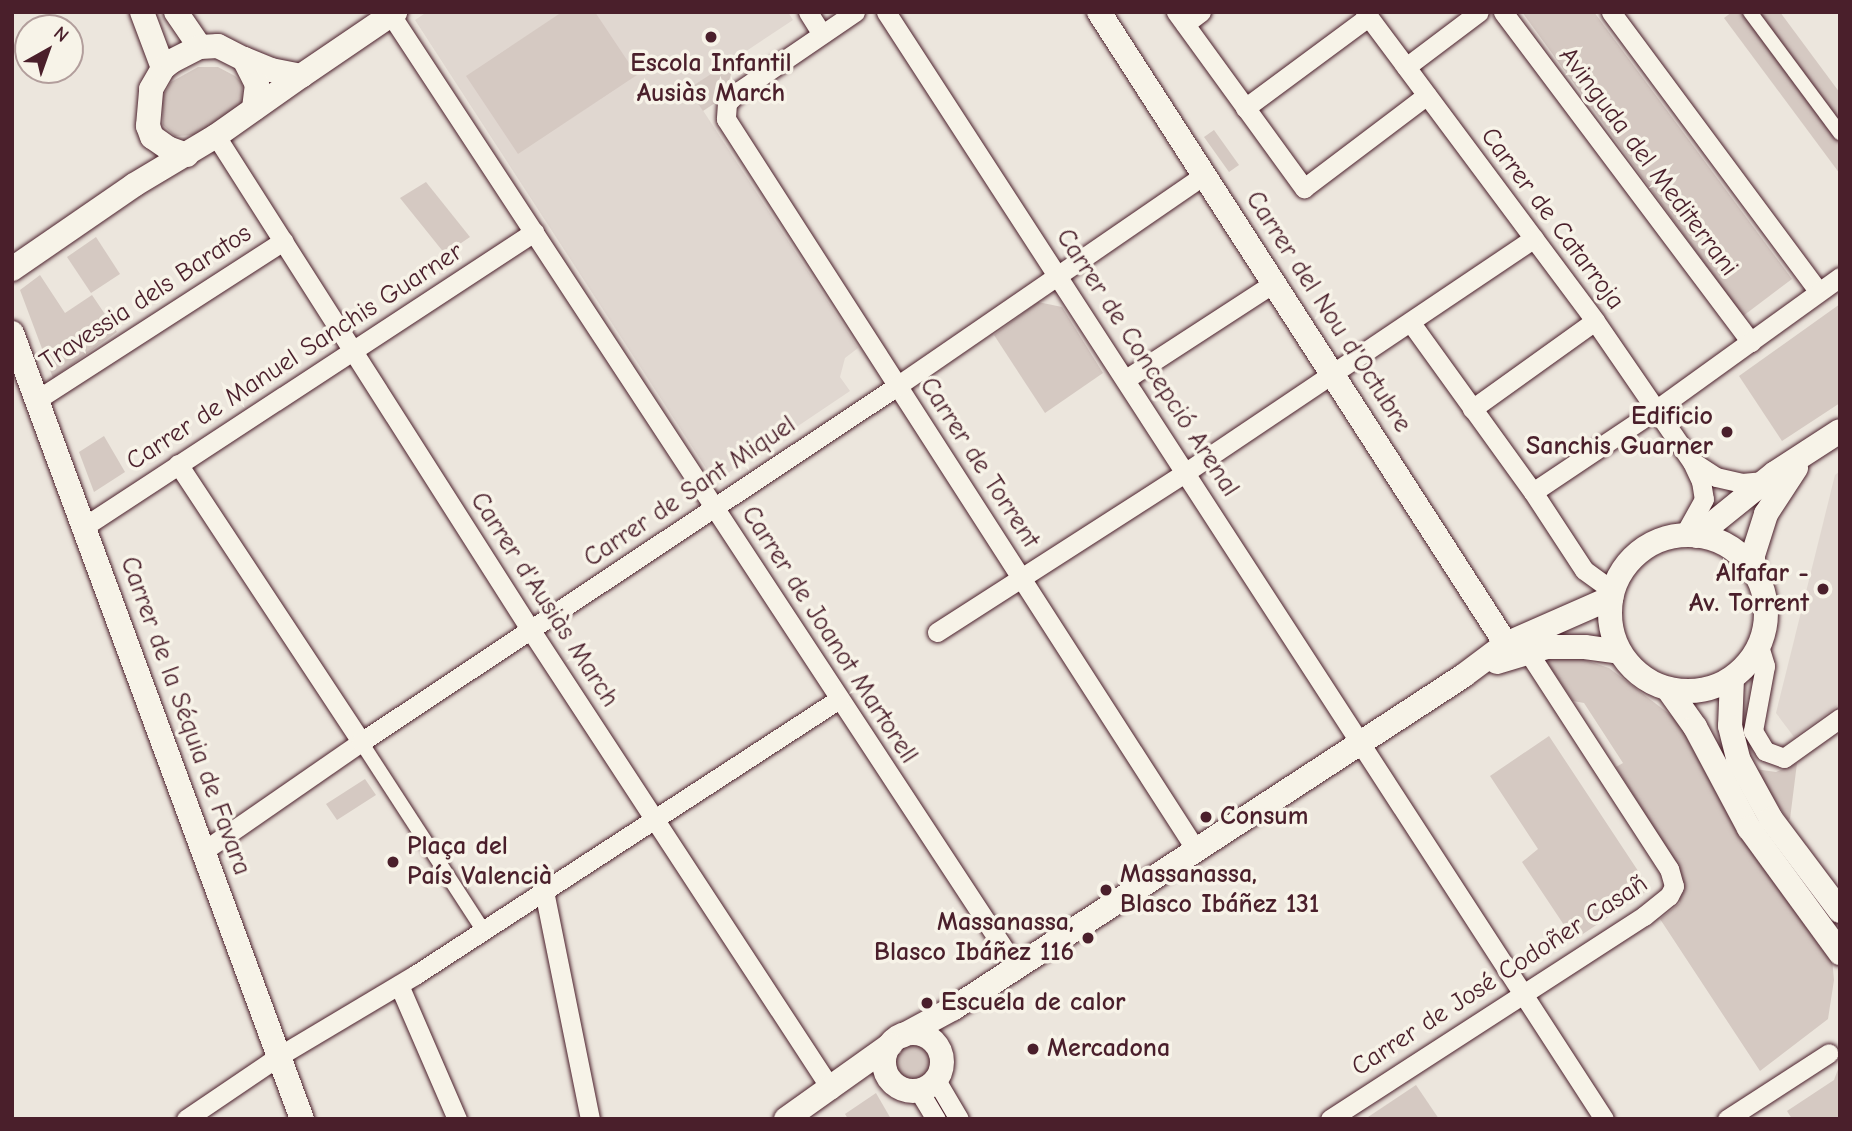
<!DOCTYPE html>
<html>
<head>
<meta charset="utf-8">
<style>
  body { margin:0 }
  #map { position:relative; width:1852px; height:1131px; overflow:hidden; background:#ece6dd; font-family:"Comic Neue",sans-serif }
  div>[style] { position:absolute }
  .built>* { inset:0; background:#e0d7d0 }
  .green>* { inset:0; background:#d5c9c2 }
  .round { border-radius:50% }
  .roads { filter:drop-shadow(0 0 2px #4a1f2b) drop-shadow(0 0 2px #4a1f2b) }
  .pedestrian>* { height:14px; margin:-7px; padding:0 7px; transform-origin:7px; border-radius:7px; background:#f7f3e8 }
  .minor>* { height:19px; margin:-9.5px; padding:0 9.5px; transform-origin:9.5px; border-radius:9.5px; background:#f7f3e8 }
  .tertiary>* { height:24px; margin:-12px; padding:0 12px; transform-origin:12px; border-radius:12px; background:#f7f3e8 }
  .tertiary>.ring { margin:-12px; padding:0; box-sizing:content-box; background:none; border:24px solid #f7f3e8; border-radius:50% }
  .dots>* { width:19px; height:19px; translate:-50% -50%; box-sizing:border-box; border:4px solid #f7f3e8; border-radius:50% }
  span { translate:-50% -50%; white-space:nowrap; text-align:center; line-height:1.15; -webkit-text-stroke:7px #f7f3e8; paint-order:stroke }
  .poi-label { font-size:26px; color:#4a1f2b; font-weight:700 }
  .right { translate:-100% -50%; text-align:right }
  .left { translate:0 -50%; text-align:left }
  .street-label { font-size:26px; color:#4a1f2b }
  .frame { position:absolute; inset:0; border:14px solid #4a1f2b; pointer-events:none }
  .north { position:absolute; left:14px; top:14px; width:70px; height:70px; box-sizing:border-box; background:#f7f3e8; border:2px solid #b29e9c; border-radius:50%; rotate:40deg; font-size:19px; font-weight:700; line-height:28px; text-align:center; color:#4a1f2b }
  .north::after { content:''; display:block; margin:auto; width:24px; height:32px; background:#4a1f2b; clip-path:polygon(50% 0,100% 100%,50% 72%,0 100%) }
</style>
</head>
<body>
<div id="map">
  <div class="built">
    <div style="clip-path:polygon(427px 12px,788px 12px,793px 20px,689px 89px,858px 348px,845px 358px,840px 377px,850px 391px,715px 482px,415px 20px)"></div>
    <div style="clip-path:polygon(1840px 471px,1840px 704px,1794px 737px,1776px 713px,1835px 475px)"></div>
  </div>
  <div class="green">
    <div style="clip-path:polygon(562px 12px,595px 12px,637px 75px,518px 154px,466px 76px)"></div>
    <div style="clip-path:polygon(1522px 12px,1594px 12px,1792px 279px,1743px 316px)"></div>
    <div style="clip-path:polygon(1732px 12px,1780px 12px,1840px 93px,1840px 174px,1724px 18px)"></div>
    <div style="clip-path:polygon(731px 61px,733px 68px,724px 97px,703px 111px,688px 89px)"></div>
    <div style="clip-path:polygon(198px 67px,218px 67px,235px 76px,242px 83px,243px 99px,240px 106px,197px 135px,175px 136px,163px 125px,162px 98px,171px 82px)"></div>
    <div style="clip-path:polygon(1214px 130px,1239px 165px,1229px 172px,1204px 137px)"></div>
    <div style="clip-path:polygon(426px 182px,470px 237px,445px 254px,400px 198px)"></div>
    <div style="clip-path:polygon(96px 237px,120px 274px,91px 293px,67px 257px)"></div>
    <div style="clip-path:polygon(40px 275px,65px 313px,92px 295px,117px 332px,53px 378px,20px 290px)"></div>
    <div style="clip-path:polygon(1038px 302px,1062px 307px,1103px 373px,1045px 413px,994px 335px)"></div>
    <div style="clip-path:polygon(1840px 304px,1840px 403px,1782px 441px,1739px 376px)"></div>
    <div style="clip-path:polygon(104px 436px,125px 472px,94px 492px,79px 452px)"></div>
    <div style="clip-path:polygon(1576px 657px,1609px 668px,1672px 716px,1693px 745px,1728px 814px,1832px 959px,1834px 980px,1828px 1019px,1760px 1071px,1660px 919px,1680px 903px,1671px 855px,1616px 767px,1623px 763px,1584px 703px,1573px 701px,1548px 664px,1549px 659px)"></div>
    <div style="clip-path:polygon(1549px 736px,1650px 889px,1574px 940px,1522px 862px,1538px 849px,1490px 776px)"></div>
    <div style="clip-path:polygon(1797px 763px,1790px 819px,1788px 820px,1755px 769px,1776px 772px)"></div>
    <div style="clip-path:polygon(365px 779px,376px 795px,337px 820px,326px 804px)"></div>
    <div class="round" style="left:894px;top:1043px;width:38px;height:38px"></div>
    <div style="clip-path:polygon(1840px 1064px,1840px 1119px,1792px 1119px,1787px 1111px,1834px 1080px)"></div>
    <div style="clip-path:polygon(1416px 1085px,1439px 1119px,1365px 1119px)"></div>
    <div style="clip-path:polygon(876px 1093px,891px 1119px,848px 1119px,845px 1114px)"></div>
  </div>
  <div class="roads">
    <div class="pedestrian">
      <div style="left:1750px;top:12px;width:151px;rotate:53.4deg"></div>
      <div style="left:361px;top:742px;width:224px;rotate:57deg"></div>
    </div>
    <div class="minor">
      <div style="left:808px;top:12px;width:26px;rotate:58deg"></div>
      <div style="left:855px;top:12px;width:140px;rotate:145.7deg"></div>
      <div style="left:739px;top:91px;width:17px;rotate:135deg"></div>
      <div style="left:727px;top:103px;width:16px;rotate:94deg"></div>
      <div style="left:726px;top:119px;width:869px;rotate:57.26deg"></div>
      <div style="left:886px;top:12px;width:1319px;rotate:57.03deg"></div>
      <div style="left:1176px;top:12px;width:218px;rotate:54deg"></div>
      <div style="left:1304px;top:188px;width:154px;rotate:-37.1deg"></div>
      <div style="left:1365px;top:12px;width:385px;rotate:53.3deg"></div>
      <div style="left:1595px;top:321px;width:171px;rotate:55.5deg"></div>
      <div style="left:1692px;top:462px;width:21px;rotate:65deg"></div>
      <div style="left:1701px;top:481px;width:18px;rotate:81deg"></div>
      <div style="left:1704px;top:499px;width:41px;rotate:119.1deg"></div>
      <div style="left:1503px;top:12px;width:413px;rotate:53.1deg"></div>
      <div style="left:1611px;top:12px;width:347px;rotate:53.4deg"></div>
      <div style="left:391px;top:15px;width:1139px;rotate:56.71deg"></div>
      <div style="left:1185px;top:24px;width:20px;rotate:-37deg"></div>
      <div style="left:1406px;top:67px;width:91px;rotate:-37deg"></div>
      <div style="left:1245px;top:108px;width:153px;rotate:-36.5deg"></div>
      <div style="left:216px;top:136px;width:585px;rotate:57.51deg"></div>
      <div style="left:530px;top:629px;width:550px;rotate:56.8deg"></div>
      <div style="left:1411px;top:323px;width:208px;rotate:54.2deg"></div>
      <div style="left:1533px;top:492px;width:93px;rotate:56.8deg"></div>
      <div style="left:1584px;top:570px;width:36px;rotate:36deg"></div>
      <div style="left:1126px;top:379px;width:176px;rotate:-33deg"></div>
      <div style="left:38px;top:399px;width:292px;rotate:-32.8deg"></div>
      <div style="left:1472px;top:409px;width:151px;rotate:-35.6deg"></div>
      <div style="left:1693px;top:462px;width:27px;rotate:33deg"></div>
      <div style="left:1716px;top:477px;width:27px;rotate:13deg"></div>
      <div style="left:1742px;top:483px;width:22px;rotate:-5deg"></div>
      <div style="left:178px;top:464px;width:333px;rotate:56.6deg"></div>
      <div style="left:1533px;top:492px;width:149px;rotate:-33.8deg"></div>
      <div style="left:1657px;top:409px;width:226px;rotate:-35.8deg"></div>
      <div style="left:85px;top:526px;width:537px;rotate:-33.22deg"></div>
      <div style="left:937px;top:632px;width:296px;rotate:-32.7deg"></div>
      <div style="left:1186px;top:472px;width:419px;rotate:-33.9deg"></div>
      <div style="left:1759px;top:646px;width:21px;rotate:73deg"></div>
      <div style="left:1765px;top:666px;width:66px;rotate:100.5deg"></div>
      <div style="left:1753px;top:731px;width:23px;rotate:59deg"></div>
      <div style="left:1765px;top:751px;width:20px;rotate:20deg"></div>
      <div style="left:1784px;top:758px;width:69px;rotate:-35.5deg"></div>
      <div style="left:202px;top:852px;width:193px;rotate:-34.7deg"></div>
      <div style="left:361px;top:742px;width:643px;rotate:-33.59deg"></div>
      <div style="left:897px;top:386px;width:374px;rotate:-34.5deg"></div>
      <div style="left:544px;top:891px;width:233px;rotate:78.6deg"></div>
      <div style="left:399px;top:985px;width:146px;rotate:66.6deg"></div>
      <div style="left:936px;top:1080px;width:45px;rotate:59.5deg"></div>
      <div style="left:919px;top:1091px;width:33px;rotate:59deg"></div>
      <div style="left:186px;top:1119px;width:112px;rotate:-34.1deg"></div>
      <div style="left:279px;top:1056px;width:158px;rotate:-30.8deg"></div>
      <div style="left:415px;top:975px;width:506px;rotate:-33.06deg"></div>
      <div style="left:1330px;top:1119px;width:374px;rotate:-32.9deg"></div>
      <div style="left:1644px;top:916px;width:32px;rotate:-39deg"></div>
      <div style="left:1669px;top:896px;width:11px;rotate:-63deg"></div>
      <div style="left:1674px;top:886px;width:18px;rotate:-106deg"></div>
      <div style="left:1669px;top:869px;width:259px;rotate:-123deg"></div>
      <div style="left:1727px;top:1119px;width:121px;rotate:-32.9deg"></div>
    </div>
    <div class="tertiary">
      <div style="left:142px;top:12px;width:60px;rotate:69.4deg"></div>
      <div style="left:176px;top:12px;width:42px;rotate:55.6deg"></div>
      <div style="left:1099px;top:12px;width:752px;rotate:57.22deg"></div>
      <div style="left:244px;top:59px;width:29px;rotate:22deg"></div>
      <div style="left:271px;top:70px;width:31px;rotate:11deg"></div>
      <div style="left:301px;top:76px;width:114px;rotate:-34.2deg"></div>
      <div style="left:187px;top:155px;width:20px;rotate:-160deg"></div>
      <div style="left:168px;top:148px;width:19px;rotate:-145deg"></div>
      <div style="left:152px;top:137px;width:12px;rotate:-110deg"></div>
      <div style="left:148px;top:126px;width:37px;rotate:-85deg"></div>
      <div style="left:151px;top:89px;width:24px;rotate:-60deg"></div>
      <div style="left:163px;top:68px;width:11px;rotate:-38deg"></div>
      <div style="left:172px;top:61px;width:31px;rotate:-27deg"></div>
      <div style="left:200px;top:47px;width:18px;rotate:-3deg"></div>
      <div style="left:218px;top:46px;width:29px;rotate:27deg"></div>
      <div style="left:244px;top:59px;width:28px;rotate:63deg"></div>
      <div style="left:257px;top:84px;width:25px;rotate:97deg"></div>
      <div style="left:12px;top:269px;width:148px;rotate:-34.5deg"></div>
      <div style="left:134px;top:185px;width:96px;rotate:-30.9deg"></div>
      <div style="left:216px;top:136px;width:104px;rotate:-35.2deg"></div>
      <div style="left:12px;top:333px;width:838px;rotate:69.75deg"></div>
      <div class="ring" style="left:1610px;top:535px;width:132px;height:132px"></div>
      <div style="left:1697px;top:536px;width:100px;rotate:-38.9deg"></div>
      <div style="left:1775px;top:473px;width:77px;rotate:-32.9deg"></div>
      <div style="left:1753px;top:571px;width:16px;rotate:-90deg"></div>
      <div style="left:1753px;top:555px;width:43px;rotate:-72.4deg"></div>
      <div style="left:1766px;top:514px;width:55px;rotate:-56.9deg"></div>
      <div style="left:1497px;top:662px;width:52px;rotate:-16.7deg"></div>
      <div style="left:1547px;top:647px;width:38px"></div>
      <div style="left:1585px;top:647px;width:35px;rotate:8deg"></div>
      <div style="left:1732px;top:679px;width:47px;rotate:92.4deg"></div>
      <div style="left:1730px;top:726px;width:34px;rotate:76deg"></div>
      <div style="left:1738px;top:759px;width:68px;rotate:61.2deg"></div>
      <div style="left:1771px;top:819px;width:115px;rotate:53.1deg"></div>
      <div style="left:1668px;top:689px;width:47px;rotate:54.6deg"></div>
      <div style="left:1695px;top:727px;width:115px;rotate:61.9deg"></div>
      <div style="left:1749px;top:828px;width:155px;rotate:53.9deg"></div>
      <div class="ring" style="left:884px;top:1033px;width:34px;height:34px"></div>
      <div style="left:902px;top:1036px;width:59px;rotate:-28.3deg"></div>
      <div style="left:954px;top:1008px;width:608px;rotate:-33.11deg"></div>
      <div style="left:1463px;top:676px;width:54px;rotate:-36.7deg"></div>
      <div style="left:1506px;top:644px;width:115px;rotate:-23.7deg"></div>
      <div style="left:786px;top:1119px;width:128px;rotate:-35.4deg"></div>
    </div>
  </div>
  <div class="dots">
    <div style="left:711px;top:37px;background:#4a1f2b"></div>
    <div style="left:1727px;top:432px;background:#4a1f2b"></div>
    <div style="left:1823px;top:589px;background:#4a1f2b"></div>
    <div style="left:1206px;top:817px;background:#4a1f2b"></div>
    <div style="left:393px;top:862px;background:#4a1f2b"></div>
    <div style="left:1106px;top:890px;background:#4a1f2b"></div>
    <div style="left:1088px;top:938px;background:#4a1f2b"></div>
    <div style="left:927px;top:1003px;background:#4a1f2b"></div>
    <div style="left:1033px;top:1049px;background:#4a1f2b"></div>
  </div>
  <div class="poi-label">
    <span style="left:711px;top:79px">Escola Infantil<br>Ausiàs March</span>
    <span class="right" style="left:1713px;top:432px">Edificio<br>Sanchis Guarner</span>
    <span class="right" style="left:1809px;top:589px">Alfafar -<br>Av. Torrent</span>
    <span class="left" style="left:1220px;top:817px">Consum</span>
    <span class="left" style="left:407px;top:862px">Plaça del<br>País Valencià</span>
    <span class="left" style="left:1120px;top:890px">Massanassa,<br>Blasco Ibáñez 131</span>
    <span class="right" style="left:1074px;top:938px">Massanassa,<br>Blasco Ibáñez 116</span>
    <span class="left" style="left:941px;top:1003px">Escuela de calor</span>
    <span class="left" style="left:1047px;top:1049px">Mercadona</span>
  </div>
  <div class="street-label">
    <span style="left:1648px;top:162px;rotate:53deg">Avinguda del Mediterrani</span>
    <span style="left:1552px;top:219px;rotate:53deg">Carrer de Catarroja</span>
    <span style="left:146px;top:298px;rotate:-33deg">Travessia dels Baratos</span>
    <span style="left:1328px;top:312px;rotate:57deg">Carrer del Nou d'Octubre</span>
    <span style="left:295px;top:357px;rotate:-33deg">Carrer de Manuel Sanchis Guarner</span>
    <span style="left:1147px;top:363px;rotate:57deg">Carrer de Concepció Arenal</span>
    <span style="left:979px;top:463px;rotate:57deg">Carrer de Torrent</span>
    <span style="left:690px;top:492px;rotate:-34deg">Carrer de Sant Miquel</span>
    <span style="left:544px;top:600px;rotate:57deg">Carrer d'Ausiàs March</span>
    <span style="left:829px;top:635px;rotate:57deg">Carrer de Joanot Martorell</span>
    <span style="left:185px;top:716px;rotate:70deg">Carrer de la Séquia de Favara</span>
    <span style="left:1500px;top:976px;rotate:-33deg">Carrer de José Codoñer Casañ</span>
  </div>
  <div class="frame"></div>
  <div class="north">N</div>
</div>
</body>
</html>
